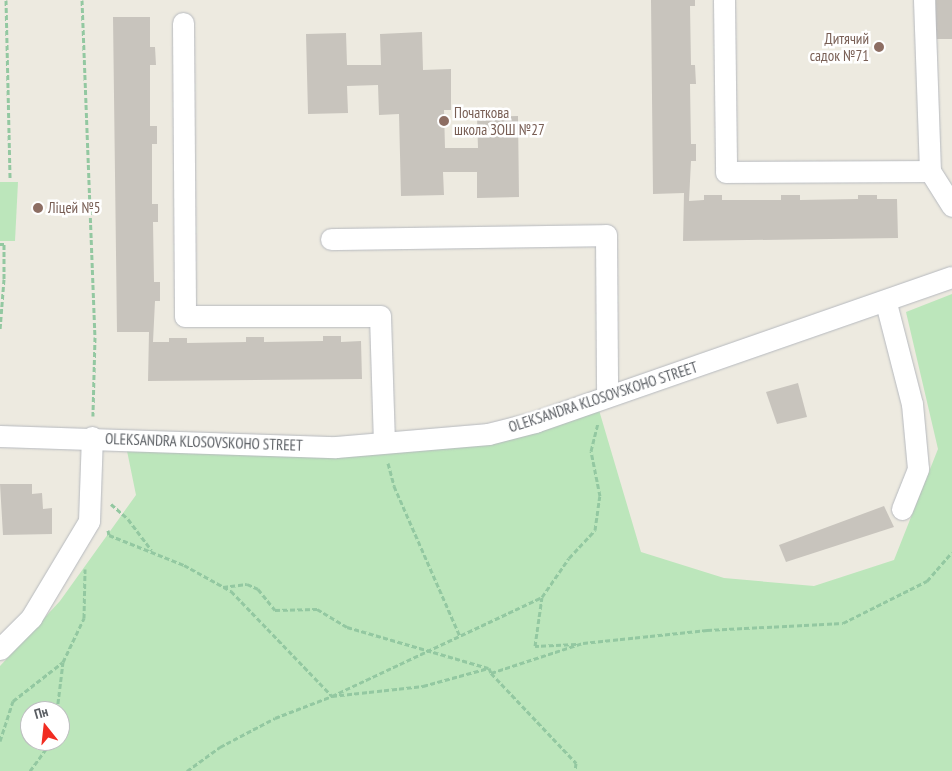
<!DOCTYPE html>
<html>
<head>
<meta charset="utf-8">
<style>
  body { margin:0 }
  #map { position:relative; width:952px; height:771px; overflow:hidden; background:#edeae0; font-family:"PT Sans Narrow",sans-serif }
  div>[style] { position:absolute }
  .green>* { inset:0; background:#bce6bb }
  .building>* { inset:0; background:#c8c4bd }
  .path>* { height:3px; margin-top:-1.5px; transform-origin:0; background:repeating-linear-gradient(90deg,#93c8a1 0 5px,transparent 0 7.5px) }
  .roads { filter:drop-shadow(0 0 1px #b6b9be) drop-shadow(0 0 1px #b6b9be) }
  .minor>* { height:21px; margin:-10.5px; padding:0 10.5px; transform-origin:10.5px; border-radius:10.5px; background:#fff }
  .dots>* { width:14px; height:14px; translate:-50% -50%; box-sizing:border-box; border:2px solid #fff; border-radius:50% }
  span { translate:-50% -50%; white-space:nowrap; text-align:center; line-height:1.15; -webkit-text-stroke:5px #fff; paint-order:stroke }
  .education-label { font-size:15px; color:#785e54 }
  .right { translate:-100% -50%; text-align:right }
  .left { translate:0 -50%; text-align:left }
  .street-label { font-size:15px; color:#595d62 }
  .north { position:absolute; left:20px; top:701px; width:50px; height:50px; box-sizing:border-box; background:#fff; border:1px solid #bdbec0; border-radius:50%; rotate:344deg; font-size:14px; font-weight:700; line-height:20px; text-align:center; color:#595d62 }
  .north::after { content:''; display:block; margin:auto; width:18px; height:22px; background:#f12d22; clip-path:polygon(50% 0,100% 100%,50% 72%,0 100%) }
</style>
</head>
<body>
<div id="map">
  <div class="green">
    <div style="clip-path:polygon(0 182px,18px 182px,15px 241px,0 241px)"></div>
    <div style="clip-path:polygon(evenodd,952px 294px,952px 771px,0 771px,0 666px,60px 601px,136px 495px,125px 441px,488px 434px,596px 400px,641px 552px,724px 578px,814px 586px,894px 560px,938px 449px,906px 312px,952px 294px,30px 711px,60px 711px,60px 741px,30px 741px,30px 711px)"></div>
  </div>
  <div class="building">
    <div style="clip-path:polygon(651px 0,695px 0,695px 6px,690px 6px,691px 65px,695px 65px,696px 84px,690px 84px,691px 144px,696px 144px,696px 161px,691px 161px,689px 201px,704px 200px,704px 195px,722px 195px,722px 200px,781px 200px,781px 195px,800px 195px,800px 200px,858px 199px,858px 195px,877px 195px,877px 199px,897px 199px,898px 238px,683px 241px,684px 193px,653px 194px)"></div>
    <div style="clip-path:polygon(936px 0,952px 0,952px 39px,936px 39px)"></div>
    <div style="clip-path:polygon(113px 17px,150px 17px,150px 47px,155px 47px,156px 65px,150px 65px,150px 126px,157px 126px,157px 144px,152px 144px,152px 204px,158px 204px,158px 222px,153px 222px,154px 282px,160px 282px,160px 301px,155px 301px,153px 342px,169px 342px,169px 338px,187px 338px,187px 343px,246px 342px,246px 337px,264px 337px,264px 342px,323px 341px,323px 336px,341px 336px,341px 342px,361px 341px,362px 379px,148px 381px,149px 332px,117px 332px)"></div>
    <div style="clip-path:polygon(422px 32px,423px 70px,451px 69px,451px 110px,444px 110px,445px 148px,478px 148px,477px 117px,518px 116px,519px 197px,477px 198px,477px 172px,443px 172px,444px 195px,401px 196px,399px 114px,379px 115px,378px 85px,347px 86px,348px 113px,308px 114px,306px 34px,346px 33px,347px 65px,381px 65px,380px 34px)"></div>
    <div style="clip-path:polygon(798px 383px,807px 417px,777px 424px,766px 392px)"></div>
    <div style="clip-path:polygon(0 484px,32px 484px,32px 494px,42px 493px,43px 509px,52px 508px,52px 534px,3px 535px)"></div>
    <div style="clip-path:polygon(884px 506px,894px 527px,786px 562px,779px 545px)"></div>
  </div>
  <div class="path">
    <div style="left:6px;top:0;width:178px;rotate:88.7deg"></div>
    <div style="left:82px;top:0;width:337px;rotate:87.8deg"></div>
    <div style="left:95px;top:337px;width:79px;rotate:91.5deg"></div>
    <div style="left:0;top:244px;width:4px"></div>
    <div style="left:4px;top:244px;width:35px;rotate:90deg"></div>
    <div style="left:4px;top:279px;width:51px;rotate:94.5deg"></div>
    <div style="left:388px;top:463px;width:24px;rotate:75deg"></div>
    <div style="left:394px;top:486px;width:164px;rotate:66.3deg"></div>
    <div style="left:111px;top:504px;width:23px;rotate:41deg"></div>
    <div style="left:128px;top:519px;width:39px;rotate:53deg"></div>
    <div style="left:108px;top:530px;width:5px;rotate:79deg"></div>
    <div style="left:109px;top:535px;width:81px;rotate:21.8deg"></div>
    <div style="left:184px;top:565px;width:54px;rotate:29deg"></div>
    <div style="left:231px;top:591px;width:146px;rotate:46.1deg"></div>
    <div style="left:332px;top:696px;width:232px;rotate:-25.2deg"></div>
    <div style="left:223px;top:587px;width:24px;rotate:-7deg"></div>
    <div style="left:247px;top:584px;width:12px;rotate:24deg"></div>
    <div style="left:258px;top:589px;width:27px;rotate:51deg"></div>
    <div style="left:275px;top:610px;width:42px;rotate:-1.4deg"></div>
    <div style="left:317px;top:609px;width:35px;rotate:31deg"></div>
    <div style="left:347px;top:627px;width:147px;rotate:16.2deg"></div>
    <div style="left:576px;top:644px;width:41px;rotate:177.2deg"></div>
    <div style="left:535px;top:646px;width:49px;rotate:-81.9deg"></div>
    <div style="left:542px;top:597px;width:47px;rotate:-55.3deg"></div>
    <div style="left:569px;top:558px;width:38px;rotate:-47deg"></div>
    <div style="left:595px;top:530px;width:34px;rotate:-82deg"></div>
    <div style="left:600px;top:496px;width:46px;rotate:-101.3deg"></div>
    <div style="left:591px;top:451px;width:29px;rotate:-76deg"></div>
    <div style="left:491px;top:673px;width:124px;rotate:46.6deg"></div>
    <div style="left:576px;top:763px;width:8px;rotate:97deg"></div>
    <div style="left:57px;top:711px;width:49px;rotate:-83deg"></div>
    <div style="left:63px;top:662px;width:49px;rotate:-64.5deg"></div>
    <div style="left:84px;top:618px;width:49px;rotate:-88.8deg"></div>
    <div style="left:0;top:741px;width:42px;rotate:-72deg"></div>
    <div style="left:13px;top:701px;width:63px;rotate:-38deg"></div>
    <div style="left:30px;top:771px;width:37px;rotate:-54deg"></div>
    <div style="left:187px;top:771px;width:41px;rotate:-36deg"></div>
    <div style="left:220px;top:747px;width:62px;rotate:-27.8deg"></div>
    <div style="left:275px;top:718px;width:61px;rotate:-21.1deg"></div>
    <div style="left:332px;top:696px;width:92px;rotate:-6.3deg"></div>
    <div style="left:423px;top:686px;width:68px;rotate:-15.3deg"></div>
    <div style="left:489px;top:668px;width:5px;rotate:68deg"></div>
    <div style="left:491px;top:673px;width:97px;rotate:-18.1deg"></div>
    <div style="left:583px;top:643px;width:125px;rotate:-6deg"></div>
    <div style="left:707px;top:630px;width:136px;rotate:-2.9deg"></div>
    <div style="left:843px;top:623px;width:94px;rotate:-26.6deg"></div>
    <div style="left:927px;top:581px;width:38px;rotate:-49deg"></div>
  </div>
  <div class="roads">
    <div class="minor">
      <div style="left:724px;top:0;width:172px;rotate:89.3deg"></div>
      <div style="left:726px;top:172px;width:204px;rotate:-0.3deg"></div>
      <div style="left:924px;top:0;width:171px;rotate:88deg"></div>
      <div style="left:930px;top:171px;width:41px;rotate:57.8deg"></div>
      <div style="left:183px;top:23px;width:293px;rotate:89.6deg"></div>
      <div style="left:185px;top:316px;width:195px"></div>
      <div style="left:380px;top:316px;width:126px;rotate:88.2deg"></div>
      <div style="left:331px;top:239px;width:275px;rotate:-0.8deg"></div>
      <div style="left:606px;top:235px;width:161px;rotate:89.6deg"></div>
      <div style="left:886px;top:303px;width:104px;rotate:75.6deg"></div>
      <div style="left:912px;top:404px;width:65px;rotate:84.7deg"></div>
      <div style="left:918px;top:469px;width:43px;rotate:111.8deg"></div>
      <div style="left:0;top:436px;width:336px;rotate:1.9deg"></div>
      <div style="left:336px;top:447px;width:153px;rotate:-4.9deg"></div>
      <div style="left:488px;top:434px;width:49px;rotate:-14.3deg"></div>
      <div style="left:535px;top:422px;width:441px;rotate:-19.2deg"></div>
      <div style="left:0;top:649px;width:44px;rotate:-45deg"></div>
      <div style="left:31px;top:618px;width:113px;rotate:-59.1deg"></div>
      <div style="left:89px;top:521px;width:84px;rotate:-88deg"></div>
    </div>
  </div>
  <div class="dots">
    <div style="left:879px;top:47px;background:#8d6e63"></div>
    <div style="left:444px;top:121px;background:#8d6e63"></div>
    <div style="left:38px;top:208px;background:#8d6e63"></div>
  </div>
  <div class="education-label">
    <span class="right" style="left:869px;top:47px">Дитячий<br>садок №71</span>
    <span class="left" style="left:454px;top:121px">Початкова<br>школа ЗОШ №27</span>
    <span class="left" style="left:48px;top:208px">Ліцей №5</span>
  </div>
  <div class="street-label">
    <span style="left:603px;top:397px;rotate:-18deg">OLEKSANDRA KLOSOVSKOHO STREET</span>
    <span style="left:204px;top:442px;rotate:2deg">OLEKSANDRA KLOSOVSKOHO STREET</span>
  </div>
  <div class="north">Пн</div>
</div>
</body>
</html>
